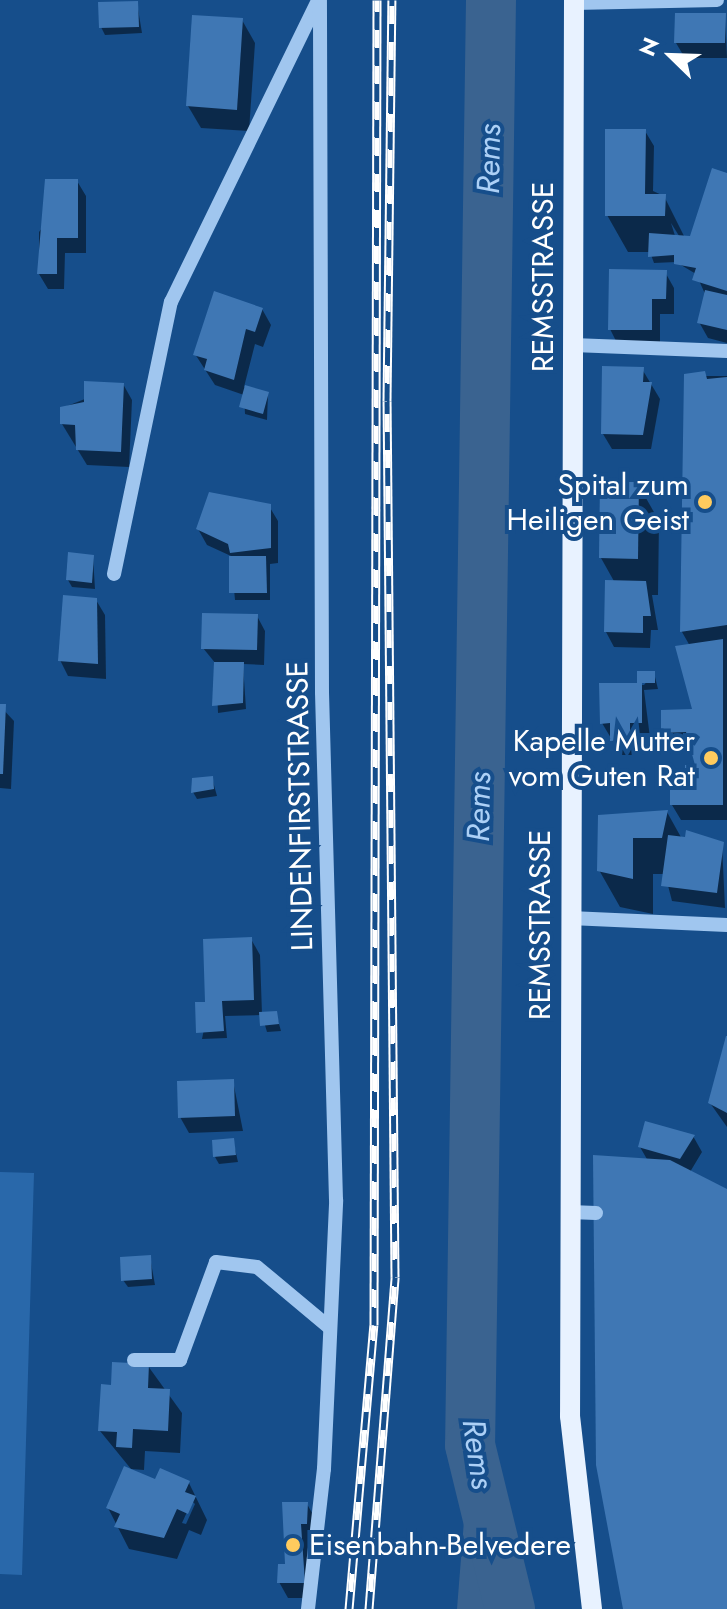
<!DOCTYPE html>
<html>
<head>
<meta charset="utf-8">
<style>
  body { margin:0 }
  #map { position:relative; width:727px; height:1609px; overflow:hidden; background:#164e8b; font-family:Jost,sans-serif }
  div>[style] { position:absolute }
  .green>* { inset:0; background:#2968aa }
  .water>* { inset:0; background:#3a6390 }
  .shadow>* { inset:0; background:#0007 }
  .river>* { height:50px; margin:-25px; padding:0 25px; transform-origin:25px; border-radius:25px; background:#3a6390 }
  .building>* { inset:0; background:#3f77b4 }
  .minor>* { height:14px; margin:-7px; padding:0 7px; transform-origin:7px; border-radius:7px; background:#a0c6ef }
  .major>* { height:20px; margin:-10px; padding:0 10px; transform-origin:10px; border-radius:10px; background:#e8f2ff }
  .rail>* { height:9px; margin-top:-4.5px; transform-origin:0; background:repeating-linear-gradient(90deg,#164e8b 0 18px,#fff 0 36px); box-sizing:border-box; border-block:2px solid #fff }
  .dots>* { width:22px; height:22px; translate:-50% -50%; box-sizing:border-box; border:4px solid #164e8b; border-radius:50% }
  span { translate:-50% -50%; white-space:nowrap; text-align:center; line-height:1.15; -webkit-text-stroke:8px #164e8b; paint-order:stroke }
  .street-label { font-size:30px; color:#fff }
  .poi-label { font-size:30px; color:#fff }
  .right { translate:-100% -50%; text-align:right }
  .left { translate:0 -50%; text-align:left }
  .water-label { font-size:32px; color:#acd0f6; font-style:italic }
  .north { position:absolute; left:631px; top:16px; width:80px; height:80px; -webkit-text-stroke:6px #164e8b; paint-order:stroke; rotate:293deg; font-size:22px; font-weight:700; line-height:32px; text-align:center; color:#fff }
  .north::after { content:''; display:block; margin:auto; width:28px; height:36px; background:#fff; clip-path:polygon(50% 0,100% 100%,50% 72%,0 100%) }
</style>
</head>
<body>
<div id="map">
  <div class="green">
    <div style="clip-path:polygon(0 1172px,34px 1173px,22px 1575px,0 1574px)"></div>
  </div>
  <div class="water">
    <div style="clip-path:polygon(470px 1445px,500px 1513px,525px 1609px,457px 1609px)"></div>
  </div>
  <div class="shadow">
    <div style="clip-path:polygon(137px 3px,142px 33px,105px 35px,101px 27px)"></div>
    <div style="clip-path:polygon(725px 15px,727px 58px,685px 58px,676px 43px)"></div>
    <div style="clip-path:polygon(242px 20px,255px 43px,249px 131px,201px 128px,188px 106px)"></div>
    <div style="clip-path:polygon(evenodd,645px 131px,654px 146px,653px 191px,664px 196px,686px 240px,695px 241px,727px 175px,727px 343px,708px 338px,699px 322px,706px 296px,696px 274px,676px 262px,654px 263px,650px 252px,628px 252px,607px 215px,645px 131px,671px 223px,681px 239px,676px 239px,671px 223px)"></div>
    <div style="clip-path:polygon(77px 181px,86px 196px,86px 253px,65px 253px,64px 289px,48px 289px,39px 274px,39px 232px)"></div>
    <div style="clip-path:polygon(665px 272px,674px 288px,674px 314px,660px 314px,660px 345px,618px 345px,610px 329px)"></div>
    <div style="clip-path:polygon(262px 309px,271px 325px,263px 347px,255px 344px,244px 387px,268px 394px,267px 420px,245px 414px,244px 395px,215px 385px,195px 354px)"></div>
    <div style="clip-path:polygon(642px 369px,660px 399px,651px 449px,612px 449px,603px 434px)"></div>
    <div style="clip-path:polygon(686px 376px,727px 376px,727px 820px,681px 820px,672px 805px,697px 767px,692px 747px,672px 747px,663px 732px,694px 711px,690px 646px,682px 632px)"></div>
    <div style="clip-path:polygon(123px 384px,132px 400px,129px 467px,87px 465px,62px 424px,62px 408px)"></div>
    <div style="clip-path:polygon(638px 484px,659px 521px,658px 595px,652px 595px,658px 630px,651px 630px,650px 648px,614px 647px,606px 632px,615px 583px,601px 558px)"></div>
    <div style="clip-path:polygon(269px 506px,278px 521px,278px 563px,270px 564px,270px 600px,235px 600px,231px 556px,207px 545px,198px 529px)"></div>
    <div style="clip-path:polygon(93px 557px,95px 589px,72px 587px,68px 580px)"></div>
    <div style="clip-path:polygon(96px 600px,105px 615px,106px 679px,68px 676px,60px 660px)"></div>
    <div style="clip-path:polygon(257px 616px,265px 631px,264px 665px,243px 664px,246px 709px,218px 713px,216px 664px,203px 648px)"></div>
    <div style="clip-path:polygon(654px 673px,658px 689px,644px 690px,650px 738px,638px 738px,638px 755px,621px 755px,602px 723px,601px 685px,644px 685px)"></div>
    <div style="clip-path:polygon(0 706px,14px 721px,11px 789px,0 788px)"></div>
    <div style="clip-path:polygon(212px 778px,217px 796px,197px 799px,193px 792px)"></div>
    <div style="clip-path:polygon(667px 812px,682px 839px,722px 844px,725px 908px,672px 901px,665px 874px,653px 874px,653px 914px,620px 907px,599px 870px,600px 817px)"></div>
    <div style="clip-path:polygon(251px 939px,260px 955px,262px 1014px,276px 1013px,281px 1031px,267px 1032px,262px 1015px,225px 1016px,227px 1038px,202px 1039px,209px 1004px)"></div>
    <div style="clip-path:polygon(727px 1040px,727px 1127px,710px 1103px)"></div>
    <div style="clip-path:polygon(233px 1081px,243px 1131px,189px 1133px,180px 1117px)"></div>
    <div style="clip-path:polygon(693px 1136px,702px 1152px,690px 1172px,727px 1191px,727px 1609px,625px 1609px,648px 1161px,640px 1147px)"></div>
    <div style="clip-path:polygon(233px 1140px,238px 1162px,219px 1164px,215px 1157px)"></div>
    <div style="clip-path:polygon(150px 1257px,155px 1285px,128px 1287px,123px 1280px)"></div>
    <div style="clip-path:polygon(148px 1366px,182px 1413px,180px 1453px,145px 1451px,144px 1470px,131px 1469px,100px 1431px,112px 1387px)"></div>
    <div style="clip-path:polygon(evenodd,156px 1482px,189px 1483px,207px 1520px,201px 1535px,189px 1530px,177px 1559px,129px 1549px,108px 1508px,156px 1482px,192px 1501px,195px 1504px,186px 1524px,182px 1523px,192px 1501px)"></div>
    <div style="clip-path:polygon(307px 1504px,316px 1520px,315px 1538px,308px 1539px,313px 1598px,288px 1598px,279px 1582px)"></div>
  </div>
  <div class="river">
    <div style="left:491px;top:0;width:1445px;rotate:90.83deg"></div>
    <div style="left:470px;top:1445px;width:169px;rotate:76.3deg"></div>
  </div>
  <div class="building">
    <div style="clip-path:polygon(138px 1px,139px 27px,99px 28px,98px 2px)"></div>
    <div style="clip-path:polygon(675px 13px,726px 13px,725px 43px,674px 43px)"></div>
    <div style="clip-path:polygon(192px 15px,243px 18px,237px 110px,186px 106px)"></div>
    <div style="clip-path:polygon(605px 129px,646px 129px,645px 194px,666px 194px,665px 216px,605px 216px)"></div>
    <div style="clip-path:polygon(712px 168px,727px 173px,727px 291px,692px 280px,696px 268px,674px 264px,674px 255px,648px 257px,649px 233px,690px 236px)"></div>
    <div style="clip-path:polygon(45px 179px,78px 179px,78px 238px,57px 238px,57px 274px,37px 274px)"></div>
    <div style="clip-path:polygon(609px 269px,667px 270px,666px 299px,652px 299px,652px 330px,608px 330px)"></div>
    <div style="clip-path:polygon(705px 290px,727px 295px,727px 330px,697px 323px)"></div>
    <div style="clip-path:polygon(214px 291px,263px 308px,255px 332px,246px 329px,234px 380px,204px 370px,207px 359px,193px 355px)"></div>
    <div style="clip-path:polygon(602px 366px,644px 367px,643px 382px,652px 382px,643px 435px,601px 434px)"></div>
    <div style="clip-path:polygon(705px 371px,707px 379px,727px 377px,727px 625px,680px 632px,684px 374px)"></div>
    <div style="clip-path:polygon(84px 381px,124px 383px,121px 452px,76px 450px,75px 425px,60px 424px,60px 407px,84px 402px)"></div>
    <div style="clip-path:polygon(245px 385px,269px 392px,263px 414px,239px 407px)"></div>
    <div style="clip-path:polygon(600px 482px,639px 482px,638px 559px,599px 558px)"></div>
    <div style="clip-path:polygon(209px 492px,271px 504px,271px 548px,230px 553px,228px 544px,196px 529px)"></div>
    <div style="clip-path:polygon(68px 552px,94px 555px,92px 583px,66px 580px)"></div>
    <div style="clip-path:polygon(229px 556px,266px 556px,267px 593px,229px 593px)"></div>
    <div style="clip-path:polygon(605px 580px,646px 581px,651px 616px,643px 616px,643px 633px,604px 632px)"></div>
    <div style="clip-path:polygon(63px 595px,97px 598px,98px 664px,58px 661px)"></div>
    <div style="clip-path:polygon(202px 613px,258px 614px,257px 650px,201px 649px)"></div>
    <div style="clip-path:polygon(723px 639px,723px 805px,670px 805px,670px 779px,685px 779px,685px 765px,695px 765px,686px 732px,661px 733px,661px 710px,692px 709px,675px 646px)"></div>
    <div style="clip-path:polygon(214px 662px,244px 662px,243px 703px,212px 706px)"></div>
    <div style="clip-path:polygon(637px 671px,655px 671px,655px 683px,642px 683px,642px 723px,630px 723px,630px 740px,610px 741px,610px 723px,600px 724px,599px 683px,637px 683px)"></div>
    <div style="clip-path:polygon(0 704px,6px 704px,3px 774px,0 774px)"></div>
    <div style="clip-path:polygon(213px 776px,214px 789px,191px 793px,192px 778px)"></div>
    <div style="clip-path:polygon(668px 810px,662px 838px,633px 838px,633px 879px,597px 871px,598px 815px)"></div>
    <div style="clip-path:polygon(686px 830px,724px 842px,717px 893px,661px 886px,668px 835px,685px 837px)"></div>
    <div style="clip-path:polygon(252px 937px,254px 1000px,222px 1001px,224px 1031px,196px 1033px,195px 1002px,205px 1002px,203px 939px)"></div>
    <div style="clip-path:polygon(277px 1011px,279px 1024px,260px 1026px,259px 1012px)"></div>
    <div style="clip-path:polygon(726px 1036px,727px 1036px,727px 1113px,708px 1103px)"></div>
    <div style="clip-path:polygon(234px 1079px,235px 1116px,178px 1118px,177px 1081px)"></div>
    <div style="clip-path:polygon(645px 1121px,695px 1135px,680px 1159px,638px 1147px)"></div>
    <div style="clip-path:polygon(234px 1138px,236px 1155px,213px 1157px,212px 1140px)"></div>
    <div style="clip-path:polygon(593px 1155px,670px 1160px,727px 1189px,727px 1609px,623px 1609px,596px 1465px)"></div>
    <div style="clip-path:polygon(151px 1255px,152px 1279px,121px 1281px,120px 1257px)"></div>
    <div style="clip-path:polygon(112px 1362px,149px 1364px,148px 1388px,170px 1389px,168px 1431px,133px 1429px,132px 1448px,116px 1447px,117px 1432px,98px 1431px,101px 1384px,111px 1385px)"></div>
    <div style="clip-path:polygon(124px 1466px,155px 1479px,160px 1468px,190px 1481px,185px 1492px,196px 1496px,188px 1514px,177px 1509px,164px 1538px,114px 1527px,120px 1514px,106px 1508px)"></div>
    <div style="clip-path:polygon(282px 1502px,308px 1502px,307px 1524px,301px 1524px,305px 1583px,277px 1583px,278px 1564px,285px 1564px)"></div>
  </div>
  <div class="minor">
    <div style="left:574px;top:3px;width:143px;rotate:-1.2deg"></div>
    <div style="left:573px;top:345px;width:154px;rotate:2.2deg"></div>
    <div style="left:114px;top:574px;width:278px;rotate:-78.2deg"></div>
    <div style="left:171px;top:302px;width:336px;rotate:-64deg"></div>
    <div style="left:570px;top:918px;width:157px;rotate:2.6deg"></div>
    <div style="left:570px;top:1212px;width:26px;rotate:2deg"></div>
    <div style="left:134px;top:1360px;width:46px"></div>
    <div style="left:180px;top:1360px;width:104px;rotate:-69.8deg"></div>
    <div style="left:216px;top:1262px;width:41px;rotate:7deg"></div>
    <div style="left:257px;top:1267px;width:95px;rotate:39.9deg"></div>
    <div style="left:308px;top:1609px;width:141px;rotate:-83.5deg"></div>
    <div style="left:324px;top:1469px;width:269px;rotate:-87.4deg"></div>
    <div style="left:336px;top:1200px;width:508px;rotate:-91.58deg"></div>
    <div style="left:322px;top:692px;width:692px;rotate:-90.17deg"></div>
  </div>
  <div class="major">
    <div style="left:574px;top:0;width:1416px;rotate:90.16deg"></div>
    <div style="left:570px;top:1416px;width:194px;rotate:83.5deg"></div>
  </div>
  <div class="rail">
    <div style="left:349px;top:1609px;width:285px;rotate:-85deg"></div>
    <div style="left:374px;top:1325px;width:1325px;rotate:-89.87deg"></div>
    <div style="left:369px;top:1609px;width:333px;rotate:-85.5deg"></div>
    <div style="left:395px;top:1277px;width:876px;rotate:-90.52deg"></div>
    <div style="left:387px;top:401px;width:401px;rotate:-89.3deg"></div>
  </div>
  <div class="dots">
    <div style="left:705px;top:502px;background:#ffcb5e"></div>
    <div style="left:711px;top:758px;background:#ffcb5e"></div>
    <div style="left:293px;top:1545px;background:#ffcb5e"></div>
  </div>
  <div class="street-label">
    <span style="left:543px;top:277px;rotate:-90deg">REMSSTRASSE</span>
    <span style="left:300px;top:806px;rotate:-91deg">LINDENFIRSTSTRASSE</span>
    <span style="left:540px;top:925px;rotate:-90deg">REMSSTRASSE</span>
  </div>
  <div class="poi-label">
    <span class="right" style="left:689px;top:502px">Spital zum<br>Heiligen Geist</span>
    <span class="right" style="left:695px;top:758px">Kapelle Mutter<br>vom Guten Rat</span>
    <span class="left" style="left:309px;top:1545px">Eisenbahn-Belvedere</span>
  </div>
  <div class="water-label">
    <span style="left:489px;top:159px;rotate:-89deg">Rems</span>
    <span style="left:479px;top:807px;rotate:-89deg">Rems</span>
    <span style="left:478px;top:1454px;rotate:82deg">Rems</span>
  </div>
  <div class="north">N</div>
</div>
</body>
</html>
